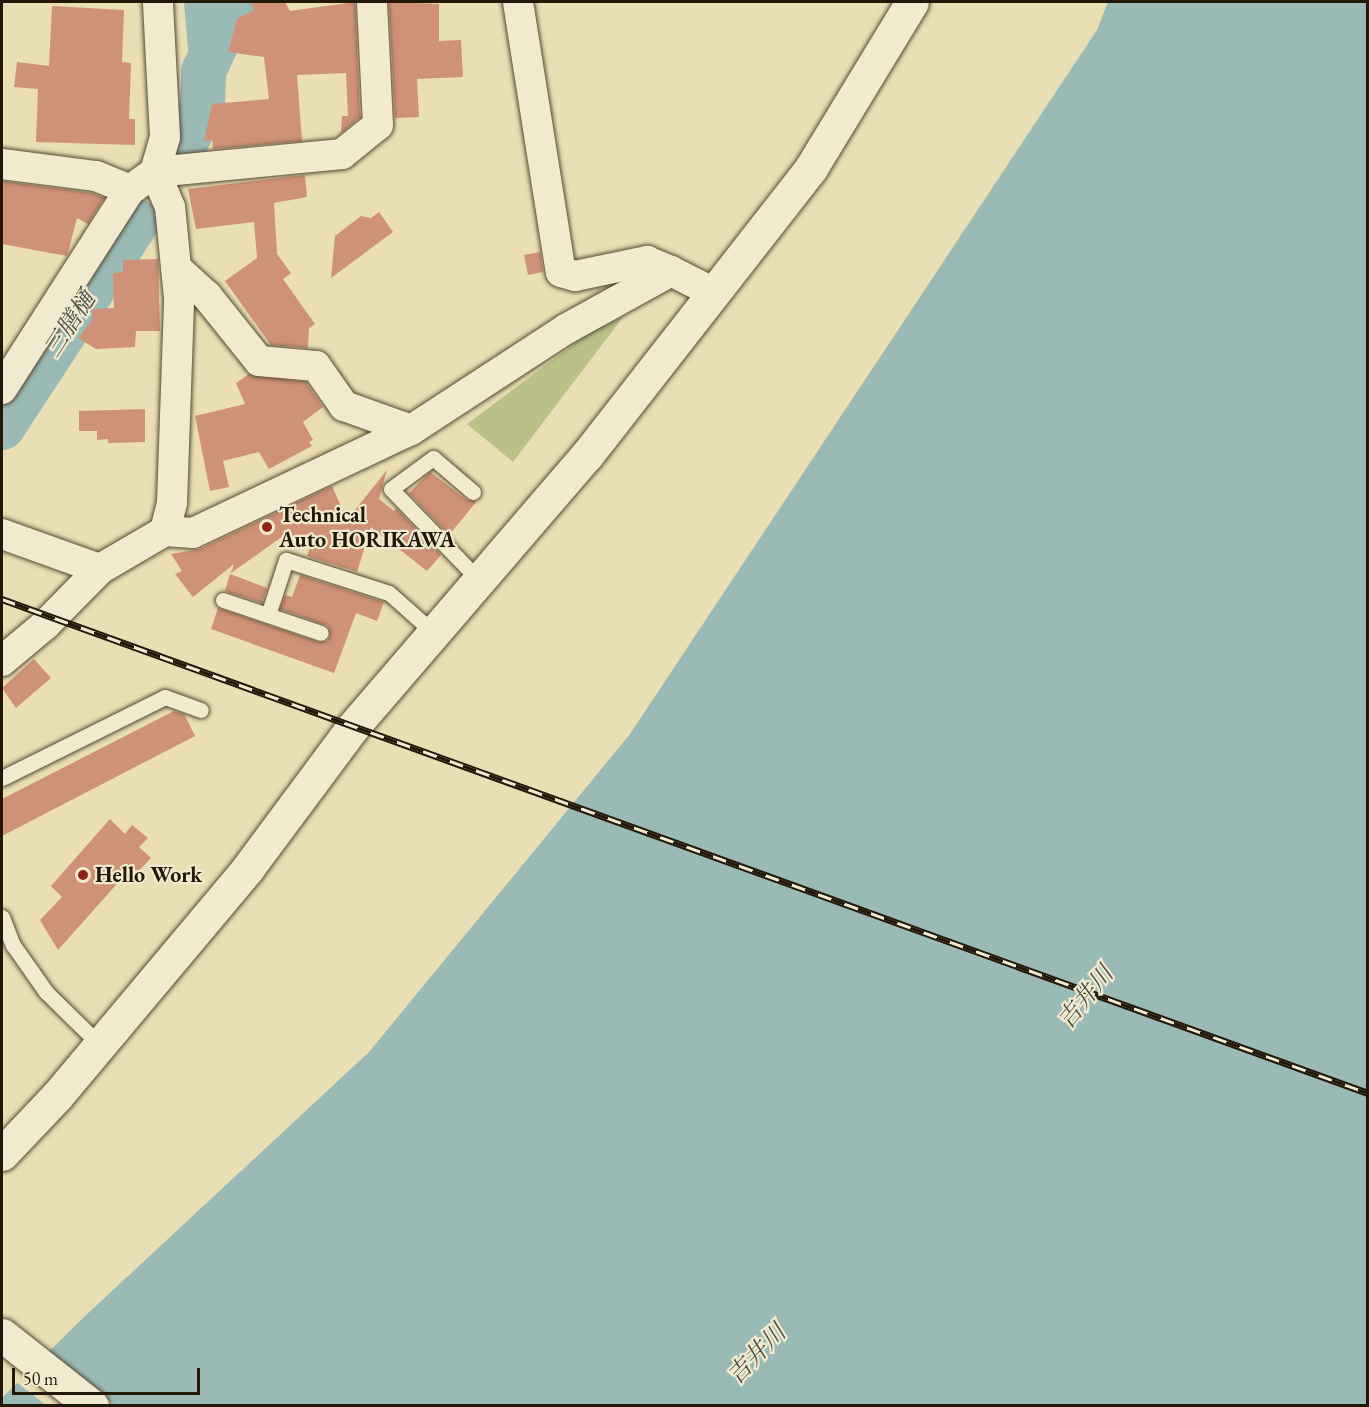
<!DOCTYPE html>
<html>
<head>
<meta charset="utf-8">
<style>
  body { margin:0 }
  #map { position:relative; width:1369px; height:1407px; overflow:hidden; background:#e9deb4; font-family:"EB Garamond","Noto Serif JP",serif }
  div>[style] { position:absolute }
  .green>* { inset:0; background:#bbc089 }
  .water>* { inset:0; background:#9abbb5 }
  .pier>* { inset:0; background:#e9deb4 }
  .canal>* { height:27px; margin:-13.5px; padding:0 13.5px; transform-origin:13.5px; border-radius:13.5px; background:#9abbb5 }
  .river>* { height:45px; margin:-22.5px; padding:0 22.5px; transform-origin:22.5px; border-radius:22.5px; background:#9abbb5 }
  .building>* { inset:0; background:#cf9177 }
  .roads { filter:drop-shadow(0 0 2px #544934) drop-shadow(0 0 2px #544934) }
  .lane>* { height:15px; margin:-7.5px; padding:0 7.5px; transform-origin:7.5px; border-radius:7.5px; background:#f1eace }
  .street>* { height:30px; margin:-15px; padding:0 15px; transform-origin:15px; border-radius:15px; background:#f1eace }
  .secondary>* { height:33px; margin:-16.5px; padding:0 16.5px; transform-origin:16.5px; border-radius:16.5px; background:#f1eace }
  .rail>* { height:7px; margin-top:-3.5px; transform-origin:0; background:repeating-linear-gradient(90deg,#f1eace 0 14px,#221709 0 28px); box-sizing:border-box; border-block:2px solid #221709 }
  .dots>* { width:16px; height:16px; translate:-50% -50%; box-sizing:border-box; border:3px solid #f1eace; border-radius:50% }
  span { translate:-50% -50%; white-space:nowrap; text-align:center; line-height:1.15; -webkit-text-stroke:4.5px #f1eace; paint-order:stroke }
  .poi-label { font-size:22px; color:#221709; font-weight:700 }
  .left { translate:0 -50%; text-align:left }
  .water-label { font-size:24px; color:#4c5045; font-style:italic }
  .frame { position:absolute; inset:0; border:3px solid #221709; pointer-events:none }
  .scale { position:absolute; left:12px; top:1368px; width:188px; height:27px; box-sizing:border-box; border:3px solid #221709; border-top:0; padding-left:8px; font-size:18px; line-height:21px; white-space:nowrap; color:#221709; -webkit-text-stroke:4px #f1eace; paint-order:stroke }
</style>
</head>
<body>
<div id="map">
  <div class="green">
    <div style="clip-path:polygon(623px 317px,513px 462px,467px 424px,590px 332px)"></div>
  </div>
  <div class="water">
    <div style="clip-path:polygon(1108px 2px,1367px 2px,1367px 1405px,2px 1406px,2px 1398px,84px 1317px,369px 1052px,630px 734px,1097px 30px)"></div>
  </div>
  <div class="pier">
    <div style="clip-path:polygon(45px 1351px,115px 1405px,47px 1406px,15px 1381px)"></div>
  </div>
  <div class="canal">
    <div style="left:197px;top:2px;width:69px;rotate:85deg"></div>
  </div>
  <div class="river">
    <div style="left:179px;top:157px;width:57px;rotate:-66.1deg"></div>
    <div style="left:202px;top:105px;width:34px;rotate:-88deg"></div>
    <div style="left:203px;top:71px;width:76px;rotate:-65.1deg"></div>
    <div style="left:2px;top:427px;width:246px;rotate:-56.8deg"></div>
  </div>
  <div class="building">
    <div style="clip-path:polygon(250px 2px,285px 2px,290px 11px,355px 2px,360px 117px,341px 133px,342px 116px,348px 116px,346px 73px,297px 75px,302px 141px,213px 149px,212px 140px,204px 141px,212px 104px,269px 99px,264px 57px,228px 52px,237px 19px,254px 10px)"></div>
    <div style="clip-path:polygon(389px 2px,439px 4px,439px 41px,461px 40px,463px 77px,417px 79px,419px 117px,395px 118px)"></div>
    <div style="clip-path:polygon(52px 6px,124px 10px,122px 62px,131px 63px,129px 119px,135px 119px,135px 145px,36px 142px,38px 89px,14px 87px,17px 62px,49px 66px)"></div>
    <div style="clip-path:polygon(305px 175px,307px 197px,274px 203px,277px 254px,291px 273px,283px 279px,315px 324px,309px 328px,308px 348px,271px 345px,225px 281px,257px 258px,254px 222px,196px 229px,188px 189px)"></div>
    <div style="clip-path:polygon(2px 181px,92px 193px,104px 198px,88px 224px,77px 218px,67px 256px,2px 244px)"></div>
    <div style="clip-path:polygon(379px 212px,393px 232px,331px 278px,335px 236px,361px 216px,371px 218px)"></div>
    <div style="clip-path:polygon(540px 252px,543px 272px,528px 275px,524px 255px)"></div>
    <div style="clip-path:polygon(158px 259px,160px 331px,136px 331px,135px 347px,96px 349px,78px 338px,92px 320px,92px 309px,114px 308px,113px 273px,123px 272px,123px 260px)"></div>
    <div style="clip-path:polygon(249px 374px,306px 382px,323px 407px,303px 422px,313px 440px,309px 442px,312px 446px,269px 469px,259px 452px,223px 461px,229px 487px,210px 491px,195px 416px,245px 404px,236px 383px)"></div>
    <div style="clip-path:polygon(145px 409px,145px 442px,108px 443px,108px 439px,97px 440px,97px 431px,79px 431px,79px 411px)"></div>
    <div style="clip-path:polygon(387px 470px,379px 499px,394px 511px,396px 508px,441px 555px,427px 571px,371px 527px,357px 572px,307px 556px,311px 545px,283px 536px,231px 573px,234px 564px,193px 597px,175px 574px,182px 571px,171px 554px,200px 549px,332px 486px,347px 520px)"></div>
    <div style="clip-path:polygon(430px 472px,467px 500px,477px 501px,449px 535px,409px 493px)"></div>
    <div style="clip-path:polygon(230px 574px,267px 588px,262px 603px,225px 591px)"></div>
    <div style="clip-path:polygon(300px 575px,384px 602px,377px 621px,356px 613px,334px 673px,211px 629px,218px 608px,318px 642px,327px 641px,330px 636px,328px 626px,280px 609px,285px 595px,292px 597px)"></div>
    <div style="clip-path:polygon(34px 659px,51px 678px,16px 708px,2px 688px)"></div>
    <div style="clip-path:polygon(174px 711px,184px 714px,195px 736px,2px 836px,2px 799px)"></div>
    <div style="clip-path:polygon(110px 819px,125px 834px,132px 825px,148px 838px,139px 847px,151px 858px,138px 872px,132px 867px,58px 950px,40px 920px,62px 897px,51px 886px)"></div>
  </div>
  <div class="roads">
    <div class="lane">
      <div style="left:473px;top:492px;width:52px;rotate:-139.6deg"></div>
      <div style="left:433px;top:458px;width:52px;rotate:143.6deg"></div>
      <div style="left:391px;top:489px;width:127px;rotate:46deg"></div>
      <div style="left:223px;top:600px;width:103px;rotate:18.6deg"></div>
      <div style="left:268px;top:615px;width:58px;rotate:-71.9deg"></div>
      <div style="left:286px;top:560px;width:108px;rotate:17.8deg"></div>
      <div style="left:389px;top:593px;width:60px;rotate:41.6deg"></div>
      <div style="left:2px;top:778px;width:182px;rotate:-26.4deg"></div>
      <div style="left:165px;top:697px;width:38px;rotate:20deg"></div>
      <div style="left:2px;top:917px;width:30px;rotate:69deg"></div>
      <div style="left:13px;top:945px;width:57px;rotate:54.9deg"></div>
      <div style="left:46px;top:992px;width:76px;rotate:44.5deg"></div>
    </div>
    <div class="street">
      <div style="left:518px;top:2px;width:273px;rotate:81deg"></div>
      <div style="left:561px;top:272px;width:15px;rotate:16deg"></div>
      <div style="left:575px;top:276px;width:74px;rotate:-11.8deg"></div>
      <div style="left:647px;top:261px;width:26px;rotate:23deg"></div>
      <div style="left:2px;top:164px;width:95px;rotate:7.3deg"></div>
      <div style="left:96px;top:176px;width:37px;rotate:22deg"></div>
      <div style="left:176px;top:268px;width:42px;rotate:42.1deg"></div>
      <div style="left:207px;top:296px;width:83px;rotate:51.3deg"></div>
      <div style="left:259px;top:361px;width:57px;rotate:5deg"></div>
      <div style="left:316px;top:366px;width:49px;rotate:55deg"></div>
      <div style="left:344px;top:406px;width:71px;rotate:19.7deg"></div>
      <div style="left:2px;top:389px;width:237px;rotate:-57.3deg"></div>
      <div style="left:130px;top:190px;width:31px;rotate:-36deg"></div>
      <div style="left:155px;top:172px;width:188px;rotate:-5.5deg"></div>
      <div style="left:342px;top:154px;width:46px;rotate:-38.9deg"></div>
      <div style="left:378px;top:125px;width:123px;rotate:-92.8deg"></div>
      <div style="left:165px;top:531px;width:28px;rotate:4deg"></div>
      <div style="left:193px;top:533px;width:241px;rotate:-25.3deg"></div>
      <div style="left:411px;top:430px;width:185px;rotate:-33.1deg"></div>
      <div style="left:566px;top:329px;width:120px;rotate:-28.9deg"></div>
      <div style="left:671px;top:271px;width:46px;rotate:27.1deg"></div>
      <div style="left:2px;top:534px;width:104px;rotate:19.7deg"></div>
      <div style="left:2px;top:661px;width:56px;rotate:-39.9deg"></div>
      <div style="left:45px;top:625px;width:78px;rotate:-45.5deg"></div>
      <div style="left:100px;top:569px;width:75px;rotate:-30.3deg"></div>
      <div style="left:165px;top:531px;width:29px;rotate:-76deg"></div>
      <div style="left:172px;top:503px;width:205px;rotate:-88deg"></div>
      <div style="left:179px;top:298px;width:91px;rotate:-95.6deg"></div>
      <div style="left:170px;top:207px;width:38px;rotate:-113deg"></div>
      <div style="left:155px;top:172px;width:36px;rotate:-74deg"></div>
      <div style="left:165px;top:137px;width:135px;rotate:-93deg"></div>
    </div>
    <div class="secondary">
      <div style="left:2px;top:1154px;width:80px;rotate:-46.5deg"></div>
      <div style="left:57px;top:1096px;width:297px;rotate:-50deg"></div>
      <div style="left:248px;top:868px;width:174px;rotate:-53.4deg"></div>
      <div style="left:352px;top:728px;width:360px;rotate:-49.3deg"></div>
      <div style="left:587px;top:455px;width:364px;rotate:-52deg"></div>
      <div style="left:811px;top:168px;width:194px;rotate:-58.7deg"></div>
      <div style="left:2px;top:1335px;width:115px;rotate:38.3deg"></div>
    </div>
  </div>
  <div class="rail">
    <div style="left:2px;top:599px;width:1453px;rotate:19.88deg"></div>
  </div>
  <div class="dots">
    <div style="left:267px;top:527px;background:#8f2418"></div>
    <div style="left:83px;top:875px;background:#8f2418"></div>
  </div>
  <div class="poi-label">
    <span class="left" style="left:279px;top:527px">Technical<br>Auto HORIKAWA</span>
    <span class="left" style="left:95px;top:875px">Hello Work</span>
  </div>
  <div class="water-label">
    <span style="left:69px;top:324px;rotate:-57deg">三膳樋</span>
    <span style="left:1085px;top:997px;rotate:-51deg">吉井川</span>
    <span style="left:756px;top:1354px;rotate:-46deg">吉井川</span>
  </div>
  <div class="frame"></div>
  <div class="scale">50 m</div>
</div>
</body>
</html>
